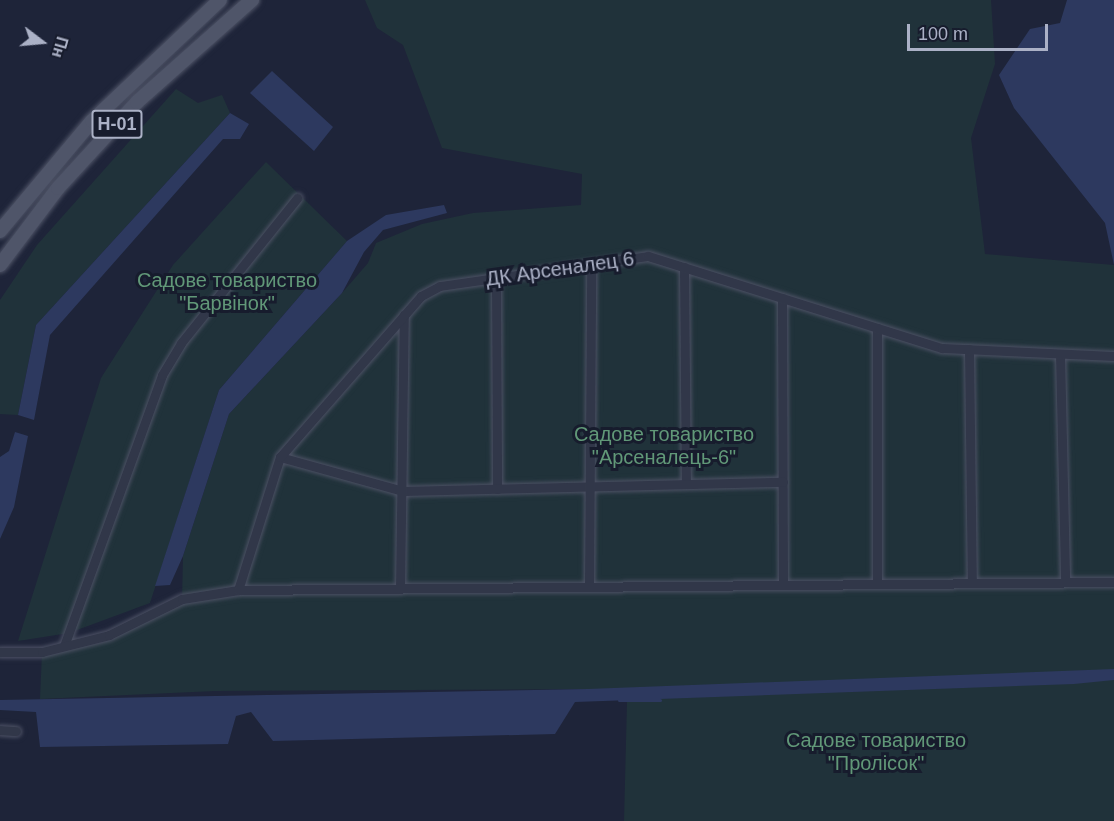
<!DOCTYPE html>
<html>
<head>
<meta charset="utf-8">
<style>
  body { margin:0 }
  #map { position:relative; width:1114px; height:821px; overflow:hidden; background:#1e2439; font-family:Helvetica,sans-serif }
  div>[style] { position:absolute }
  .green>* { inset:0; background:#20323a }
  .water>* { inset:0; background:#2d395f }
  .stream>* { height:3px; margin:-1.5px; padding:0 1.5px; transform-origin:1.5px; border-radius:1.5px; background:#2d395f }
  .roads { filter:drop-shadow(0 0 2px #4c5164) drop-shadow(0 0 2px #4c5164) }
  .minor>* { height:9px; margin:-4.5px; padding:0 4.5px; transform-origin:4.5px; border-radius:4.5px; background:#313749 }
  .primary>* { height:14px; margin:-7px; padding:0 7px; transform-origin:7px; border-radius:7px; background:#4f5569 }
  span { translate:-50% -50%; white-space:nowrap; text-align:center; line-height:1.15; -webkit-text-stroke:6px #171c2d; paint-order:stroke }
  .shield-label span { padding:2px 4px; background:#171c2d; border:2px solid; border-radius:4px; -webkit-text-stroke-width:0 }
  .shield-label { font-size:18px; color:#abb1c6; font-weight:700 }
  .street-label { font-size:20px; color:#abb1c6 }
  .park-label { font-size:20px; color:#619878 }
  .north { position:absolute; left:12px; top:12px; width:60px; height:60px; -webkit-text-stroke:4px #171c2d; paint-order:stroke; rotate:106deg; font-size:16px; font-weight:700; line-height:24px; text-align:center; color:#abb1c6 }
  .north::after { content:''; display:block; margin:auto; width:21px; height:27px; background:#abb1c6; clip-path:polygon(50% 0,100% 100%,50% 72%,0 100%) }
  .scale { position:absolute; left:907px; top:24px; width:141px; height:27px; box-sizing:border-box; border:3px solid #abb1c6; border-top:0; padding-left:8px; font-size:18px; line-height:21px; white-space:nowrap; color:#abb1c6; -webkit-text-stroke:4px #171c2d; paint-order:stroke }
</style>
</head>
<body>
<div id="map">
  <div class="green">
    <div style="clip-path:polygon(365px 0,991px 0,995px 64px,971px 138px,985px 254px,1114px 265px,1114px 821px,624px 821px,627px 702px,588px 689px,215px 691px,40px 699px,42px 652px,109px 635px,182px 599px,183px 556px,229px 414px,342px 293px,368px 263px,376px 243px,422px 224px,473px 213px,581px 205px,582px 174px,442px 148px,403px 45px,377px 28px)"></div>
    <div style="clip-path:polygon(176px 89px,198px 103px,222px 95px,230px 113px,36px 325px,18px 415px,0 414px,0 300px,37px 245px)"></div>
    <div style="clip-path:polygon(266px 162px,347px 241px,219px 390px,150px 603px,69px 633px,18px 641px,101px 378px,173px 265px)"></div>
  </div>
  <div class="water">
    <div style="clip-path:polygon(1067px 0,1114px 0,1114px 265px,1105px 223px,1014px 108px,999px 75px,1030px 29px,1060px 23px)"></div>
    <div style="clip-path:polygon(272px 71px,333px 127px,314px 151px,250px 93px)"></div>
    <div style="clip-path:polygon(230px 113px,249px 124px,240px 139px,223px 139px,50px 335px,34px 420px,18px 415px,36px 325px)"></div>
    <div style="clip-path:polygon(444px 205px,447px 213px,383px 230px,364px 252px,342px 293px,229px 414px,183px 556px,170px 585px,155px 586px,219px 390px,347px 241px,386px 215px)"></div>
    <div style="clip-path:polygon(15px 432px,28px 436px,14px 507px,0 539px,0 457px,9px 451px)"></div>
    <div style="clip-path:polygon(1114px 669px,1114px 680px,1074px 684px,575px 702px,555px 734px,273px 741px,251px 712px,236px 716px,228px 744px,40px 747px,36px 712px,0 710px,0 700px,588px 689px)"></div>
  </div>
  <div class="stream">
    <div style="left:619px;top:700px;width:41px"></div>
  </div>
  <div class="roads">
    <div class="minor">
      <div style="left:684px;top:267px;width:217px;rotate:89.5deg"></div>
      <div style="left:496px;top:278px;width:211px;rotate:89.7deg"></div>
      <div style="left:782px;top:298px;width:287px;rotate:89.8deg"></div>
      <div style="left:877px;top:328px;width:256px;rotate:90deg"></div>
      <div style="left:969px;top:349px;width:234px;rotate:89.3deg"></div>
      <div style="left:1060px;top:354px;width:228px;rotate:88.7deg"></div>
      <div style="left:280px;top:457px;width:128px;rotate:15.5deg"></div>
      <div style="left:403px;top:491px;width:380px;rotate:-1.4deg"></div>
      <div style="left:589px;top:587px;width:323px;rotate:-89.6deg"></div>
      <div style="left:400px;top:589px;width:274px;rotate:-89.2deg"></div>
      <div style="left:238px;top:590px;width:139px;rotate:-72.5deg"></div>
      <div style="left:280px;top:457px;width:214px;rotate:-48.8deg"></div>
      <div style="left:421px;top:296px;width:21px;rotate:-28deg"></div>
      <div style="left:440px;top:286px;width:210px;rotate:-8.2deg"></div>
      <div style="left:648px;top:256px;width:308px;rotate:17.4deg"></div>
      <div style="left:942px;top:348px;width:172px;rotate:2.7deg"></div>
      <div style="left:64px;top:646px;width:288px;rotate:-70.1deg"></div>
      <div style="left:162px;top:375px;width:37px;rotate:-59deg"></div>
      <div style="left:181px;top:343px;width:186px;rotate:-51.3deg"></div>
      <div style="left:0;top:652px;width:42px"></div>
      <div style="left:42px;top:652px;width:69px;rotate:-14.2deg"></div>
      <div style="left:109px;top:635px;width:81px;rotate:-26.3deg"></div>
      <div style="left:182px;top:599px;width:57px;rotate:-9.1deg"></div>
      <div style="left:238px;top:590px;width:876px;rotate:-0.52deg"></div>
      <div style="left:0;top:730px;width:16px;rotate:4deg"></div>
    </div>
    <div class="primary">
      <div style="left:0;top:231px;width:143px;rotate:-50.1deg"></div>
      <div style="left:92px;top:121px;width:176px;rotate:-43.4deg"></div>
      <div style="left:0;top:265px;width:96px;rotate:-53deg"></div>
      <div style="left:58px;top:188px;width:117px;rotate:-47.4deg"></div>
      <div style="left:137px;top:102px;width:154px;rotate:-41.6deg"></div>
    </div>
  </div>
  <div class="shield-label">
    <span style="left:117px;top:124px">Н-01</span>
  </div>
  <div class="street-label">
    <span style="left:560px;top:269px;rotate:-8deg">ДК Арсеналец 6</span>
  </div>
  <div class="park-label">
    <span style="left:227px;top:292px">Садове товариство<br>"Барвінок"</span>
    <span style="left:664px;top:446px">Садове товариство<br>"Арсеналець-6"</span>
    <span style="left:876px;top:752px">Садове товариство<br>"Пролісок"</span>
  </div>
  <div class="north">Пн</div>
  <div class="scale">100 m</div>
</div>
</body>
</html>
